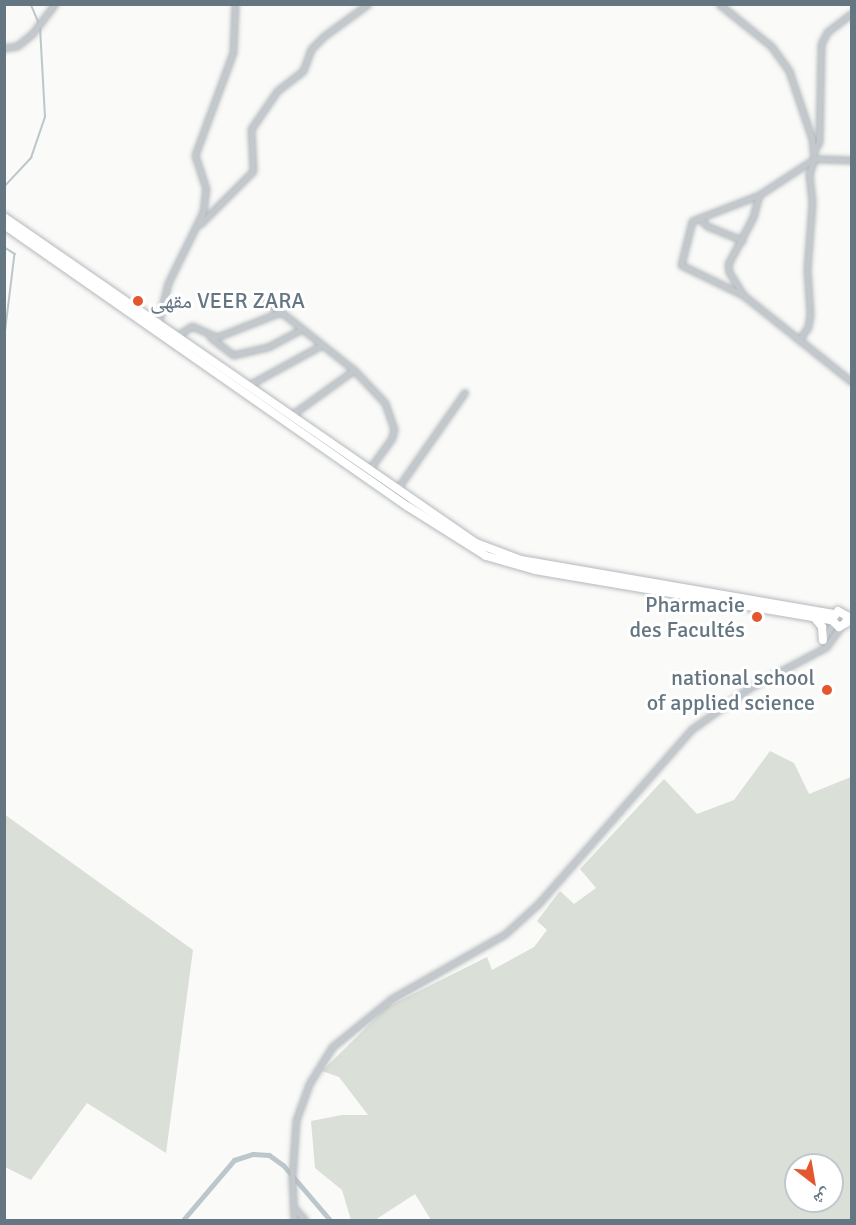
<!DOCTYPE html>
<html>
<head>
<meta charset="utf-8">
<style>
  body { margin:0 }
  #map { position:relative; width:856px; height:1225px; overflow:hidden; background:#fafaf8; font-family:Signika,"Noto Naskh Arabic",sans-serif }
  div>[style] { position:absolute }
  .green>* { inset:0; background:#dadfd7 }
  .stream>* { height:1.5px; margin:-0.75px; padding:0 0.75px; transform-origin:0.75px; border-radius:0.75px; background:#bbc7cb }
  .canal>* { height:5px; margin:-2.5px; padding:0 2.5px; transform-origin:2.5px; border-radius:2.5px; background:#bbc7cb }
  .roads { filter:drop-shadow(0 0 2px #b4b9bd) drop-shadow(0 0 2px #b4b9bd) }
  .minor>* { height:5px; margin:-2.5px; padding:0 2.5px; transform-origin:2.5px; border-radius:2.5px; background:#c3c8cc }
  .highway>* { height:8px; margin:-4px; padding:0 4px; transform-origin:4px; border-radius:4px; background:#fff }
  .dots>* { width:16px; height:16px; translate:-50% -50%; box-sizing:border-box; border:3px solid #fff; border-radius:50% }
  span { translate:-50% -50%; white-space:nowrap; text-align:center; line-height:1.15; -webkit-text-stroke:6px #fff; paint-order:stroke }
  .poi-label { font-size:22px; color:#657683 }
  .left { translate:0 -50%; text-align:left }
  .right { translate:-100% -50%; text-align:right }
  .frame { position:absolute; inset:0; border:6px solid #657683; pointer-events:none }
  .north { position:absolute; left:784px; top:1153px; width:60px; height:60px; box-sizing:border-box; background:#fff; border:2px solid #c1c8cd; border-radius:50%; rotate:149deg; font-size:16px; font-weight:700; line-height:24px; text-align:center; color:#657683 }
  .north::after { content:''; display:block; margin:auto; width:21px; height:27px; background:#e4572e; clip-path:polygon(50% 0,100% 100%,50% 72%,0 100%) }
</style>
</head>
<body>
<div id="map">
  <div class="green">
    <div style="clip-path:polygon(evenodd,770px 751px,794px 763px,809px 794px,851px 777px,851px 1220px,431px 1220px,415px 1194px,375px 1220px,351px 1220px,342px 1190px,315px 1168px,311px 1121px,342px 1115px,368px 1115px,339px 1077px,322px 1071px,387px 1007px,487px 957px,492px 970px,534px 947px,547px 930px,537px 921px,560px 891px,574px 904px,596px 888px,580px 869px,664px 779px,697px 814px,734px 800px,770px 751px,796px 1165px,832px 1165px,832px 1201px,796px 1201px,796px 1165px)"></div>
    <div style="clip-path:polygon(4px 814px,193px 950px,166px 1153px,87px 1103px,31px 1180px,5px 1167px)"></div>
  </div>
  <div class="stream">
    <div style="left:31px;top:4px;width:21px;rotate:67deg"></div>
    <div style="left:4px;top:187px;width:40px;rotate:-47deg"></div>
    <div style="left:31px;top:158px;width:43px;rotate:-71.1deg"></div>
    <div style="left:45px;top:117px;width:89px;rotate:-93.2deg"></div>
    <div style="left:4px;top:247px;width:13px;rotate:32deg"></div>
    <div style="left:15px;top:254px;width:90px;rotate:97deg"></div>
  </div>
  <div class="canal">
    <div style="left:183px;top:1220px;width:79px;rotate:-49.6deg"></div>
    <div style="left:234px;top:1160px;width:20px;rotate:-18deg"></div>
    <div style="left:253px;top:1154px;width:16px;rotate:4deg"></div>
    <div style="left:269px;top:1155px;width:17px;rotate:36deg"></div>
    <div style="left:283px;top:1165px;width:72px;rotate:49.5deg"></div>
  </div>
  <div class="roads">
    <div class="minor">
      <div style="left:719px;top:4px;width:67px;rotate:38.9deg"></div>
      <div style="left:771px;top:46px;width:31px;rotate:54deg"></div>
      <div style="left:789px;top:71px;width:72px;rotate:71.3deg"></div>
      <div style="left:812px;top:139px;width:20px;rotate:84deg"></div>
      <div style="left:814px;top:159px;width:16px;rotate:108deg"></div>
      <div style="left:809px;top:174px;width:29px;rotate:84deg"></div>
      <div style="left:812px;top:203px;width:66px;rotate:94.3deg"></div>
      <div style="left:807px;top:269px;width:45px;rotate:86.2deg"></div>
      <div style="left:810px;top:314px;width:13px;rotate:99deg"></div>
      <div style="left:808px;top:327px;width:16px;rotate:125deg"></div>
      <div style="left:4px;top:48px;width:13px;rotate:-9deg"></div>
      <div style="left:17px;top:46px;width:19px;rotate:-39deg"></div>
      <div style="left:32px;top:34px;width:38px;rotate:-53deg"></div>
      <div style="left:813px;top:152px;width:12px;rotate:-59deg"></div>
      <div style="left:819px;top:142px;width:98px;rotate:-88.8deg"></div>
      <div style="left:821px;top:44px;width:13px;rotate:-63deg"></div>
      <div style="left:827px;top:32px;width:31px;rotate:-37deg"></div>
      <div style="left:852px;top:160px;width:38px;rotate:-178deg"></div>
      <div style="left:814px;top:159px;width:66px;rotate:146.8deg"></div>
      <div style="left:759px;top:195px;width:72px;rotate:158.8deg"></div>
      <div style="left:692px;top:221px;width:45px;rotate:104deg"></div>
      <div style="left:681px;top:265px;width:69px;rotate:25.8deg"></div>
      <div style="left:743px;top:295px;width:139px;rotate:38.6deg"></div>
      <div style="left:699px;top:218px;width:11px;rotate:45deg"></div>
      <div style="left:707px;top:226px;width:38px;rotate:22deg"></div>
      <div style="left:200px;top:224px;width:75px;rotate:-45deg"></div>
      <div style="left:253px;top:171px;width:42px;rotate:-92.7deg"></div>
      <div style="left:251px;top:129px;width:46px;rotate:-55.6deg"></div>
      <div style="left:277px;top:91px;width:33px;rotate:-38deg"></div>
      <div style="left:303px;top:71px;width:23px;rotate:-70deg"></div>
      <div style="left:311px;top:49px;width:18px;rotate:-45deg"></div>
      <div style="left:324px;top:36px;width:54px;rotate:-36deg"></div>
      <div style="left:742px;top:293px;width:25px;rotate:-122deg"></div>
      <div style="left:729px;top:272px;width:8px;rotate:-97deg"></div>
      <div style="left:728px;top:264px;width:53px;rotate:-62deg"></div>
      <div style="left:753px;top:217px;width:23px;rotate:-75deg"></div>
      <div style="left:259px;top:296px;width:27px;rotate:36deg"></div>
      <div style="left:158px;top:324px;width:42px;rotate:-76.3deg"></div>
      <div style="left:168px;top:283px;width:79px;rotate:-63.8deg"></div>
      <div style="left:203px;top:212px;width:23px;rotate:-83deg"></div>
      <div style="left:206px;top:189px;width:36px;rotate:-108deg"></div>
      <div style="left:195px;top:155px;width:110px;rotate:-69.7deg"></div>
      <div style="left:233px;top:52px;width:48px;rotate:-87.6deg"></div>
      <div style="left:175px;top:337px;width:20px;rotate:-33deg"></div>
      <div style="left:192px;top:326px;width:27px;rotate:24deg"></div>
      <div style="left:217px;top:337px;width:69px;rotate:-21.3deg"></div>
      <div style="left:281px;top:312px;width:93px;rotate:38.5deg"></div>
      <div style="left:354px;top:370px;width:79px;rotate:144.3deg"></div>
      <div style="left:210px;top:337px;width:29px;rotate:38deg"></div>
      <div style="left:233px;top:355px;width:36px;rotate:-13deg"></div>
      <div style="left:268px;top:347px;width:38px;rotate:-28deg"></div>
      <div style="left:354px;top:370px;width:45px;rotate:46.8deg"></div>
      <div style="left:385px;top:403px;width:28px;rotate:71deg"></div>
      <div style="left:394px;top:429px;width:9px;rotate:103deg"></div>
      <div style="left:392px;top:438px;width:39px;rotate:126deg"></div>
      <div style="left:247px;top:386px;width:85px;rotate:-28.7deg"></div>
      <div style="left:397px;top:489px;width:118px;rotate:-55deg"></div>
      <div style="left:824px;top:638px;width:17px;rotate:-59deg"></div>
      <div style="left:294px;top:1208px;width:16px;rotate:47deg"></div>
      <div style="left:294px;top:1220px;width:43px;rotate:-92.7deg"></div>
      <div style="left:292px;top:1177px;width:57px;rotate:-86deg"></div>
      <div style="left:296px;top:1120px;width:38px;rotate:-70deg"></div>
      <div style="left:309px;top:1084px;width:44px;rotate:-58.1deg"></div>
      <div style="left:332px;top:1047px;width:76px;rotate:-39.1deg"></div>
      <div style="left:391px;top:999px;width:131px;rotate:-29.7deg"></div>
      <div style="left:505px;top:934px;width:45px;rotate:-42.3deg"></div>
      <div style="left:538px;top:904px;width:233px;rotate:-48.7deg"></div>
      <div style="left:692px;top:729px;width:70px;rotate:-35.7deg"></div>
      <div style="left:749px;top:688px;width:87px;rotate:-28deg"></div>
      <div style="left:826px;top:647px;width:26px;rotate:-54deg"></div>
    </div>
    <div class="highway">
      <div style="left:4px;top:217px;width:574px;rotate:34.63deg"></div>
      <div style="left:476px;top:543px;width:48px;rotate:20.7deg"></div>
      <div style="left:521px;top:560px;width:317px;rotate:9.8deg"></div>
      <div style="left:4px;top:225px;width:491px;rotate:34.9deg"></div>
      <div style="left:407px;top:506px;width:93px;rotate:32.3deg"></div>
      <div style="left:486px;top:556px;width:51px;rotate:15.9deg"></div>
      <div style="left:535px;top:570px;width:301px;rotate:9.6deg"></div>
      <div style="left:832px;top:620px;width:10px;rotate:45deg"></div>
      <div style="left:839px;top:627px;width:8px;rotate:-30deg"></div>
      <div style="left:846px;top:623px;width:7px;rotate:-82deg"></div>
      <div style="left:847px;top:616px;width:10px;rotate:-151deg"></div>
      <div style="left:838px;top:611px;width:11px;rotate:124deg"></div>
      <div style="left:814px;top:617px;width:13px;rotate:51deg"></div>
      <div style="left:822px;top:627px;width:13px;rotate:86deg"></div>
    </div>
  </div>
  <div class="dots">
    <div style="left:138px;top:301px;background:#e4572e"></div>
    <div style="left:757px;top:617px;background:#e4572e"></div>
    <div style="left:827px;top:690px;background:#e4572e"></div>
  </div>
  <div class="poi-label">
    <span class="left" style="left:150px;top:301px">مقهى VEER ZARA</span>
    <span class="right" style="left:745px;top:617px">Pharmacie<br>des Facultés</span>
    <span class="right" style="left:815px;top:690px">national school<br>of applied science</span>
  </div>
  <div class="frame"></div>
  <div class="north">ش</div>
</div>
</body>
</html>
